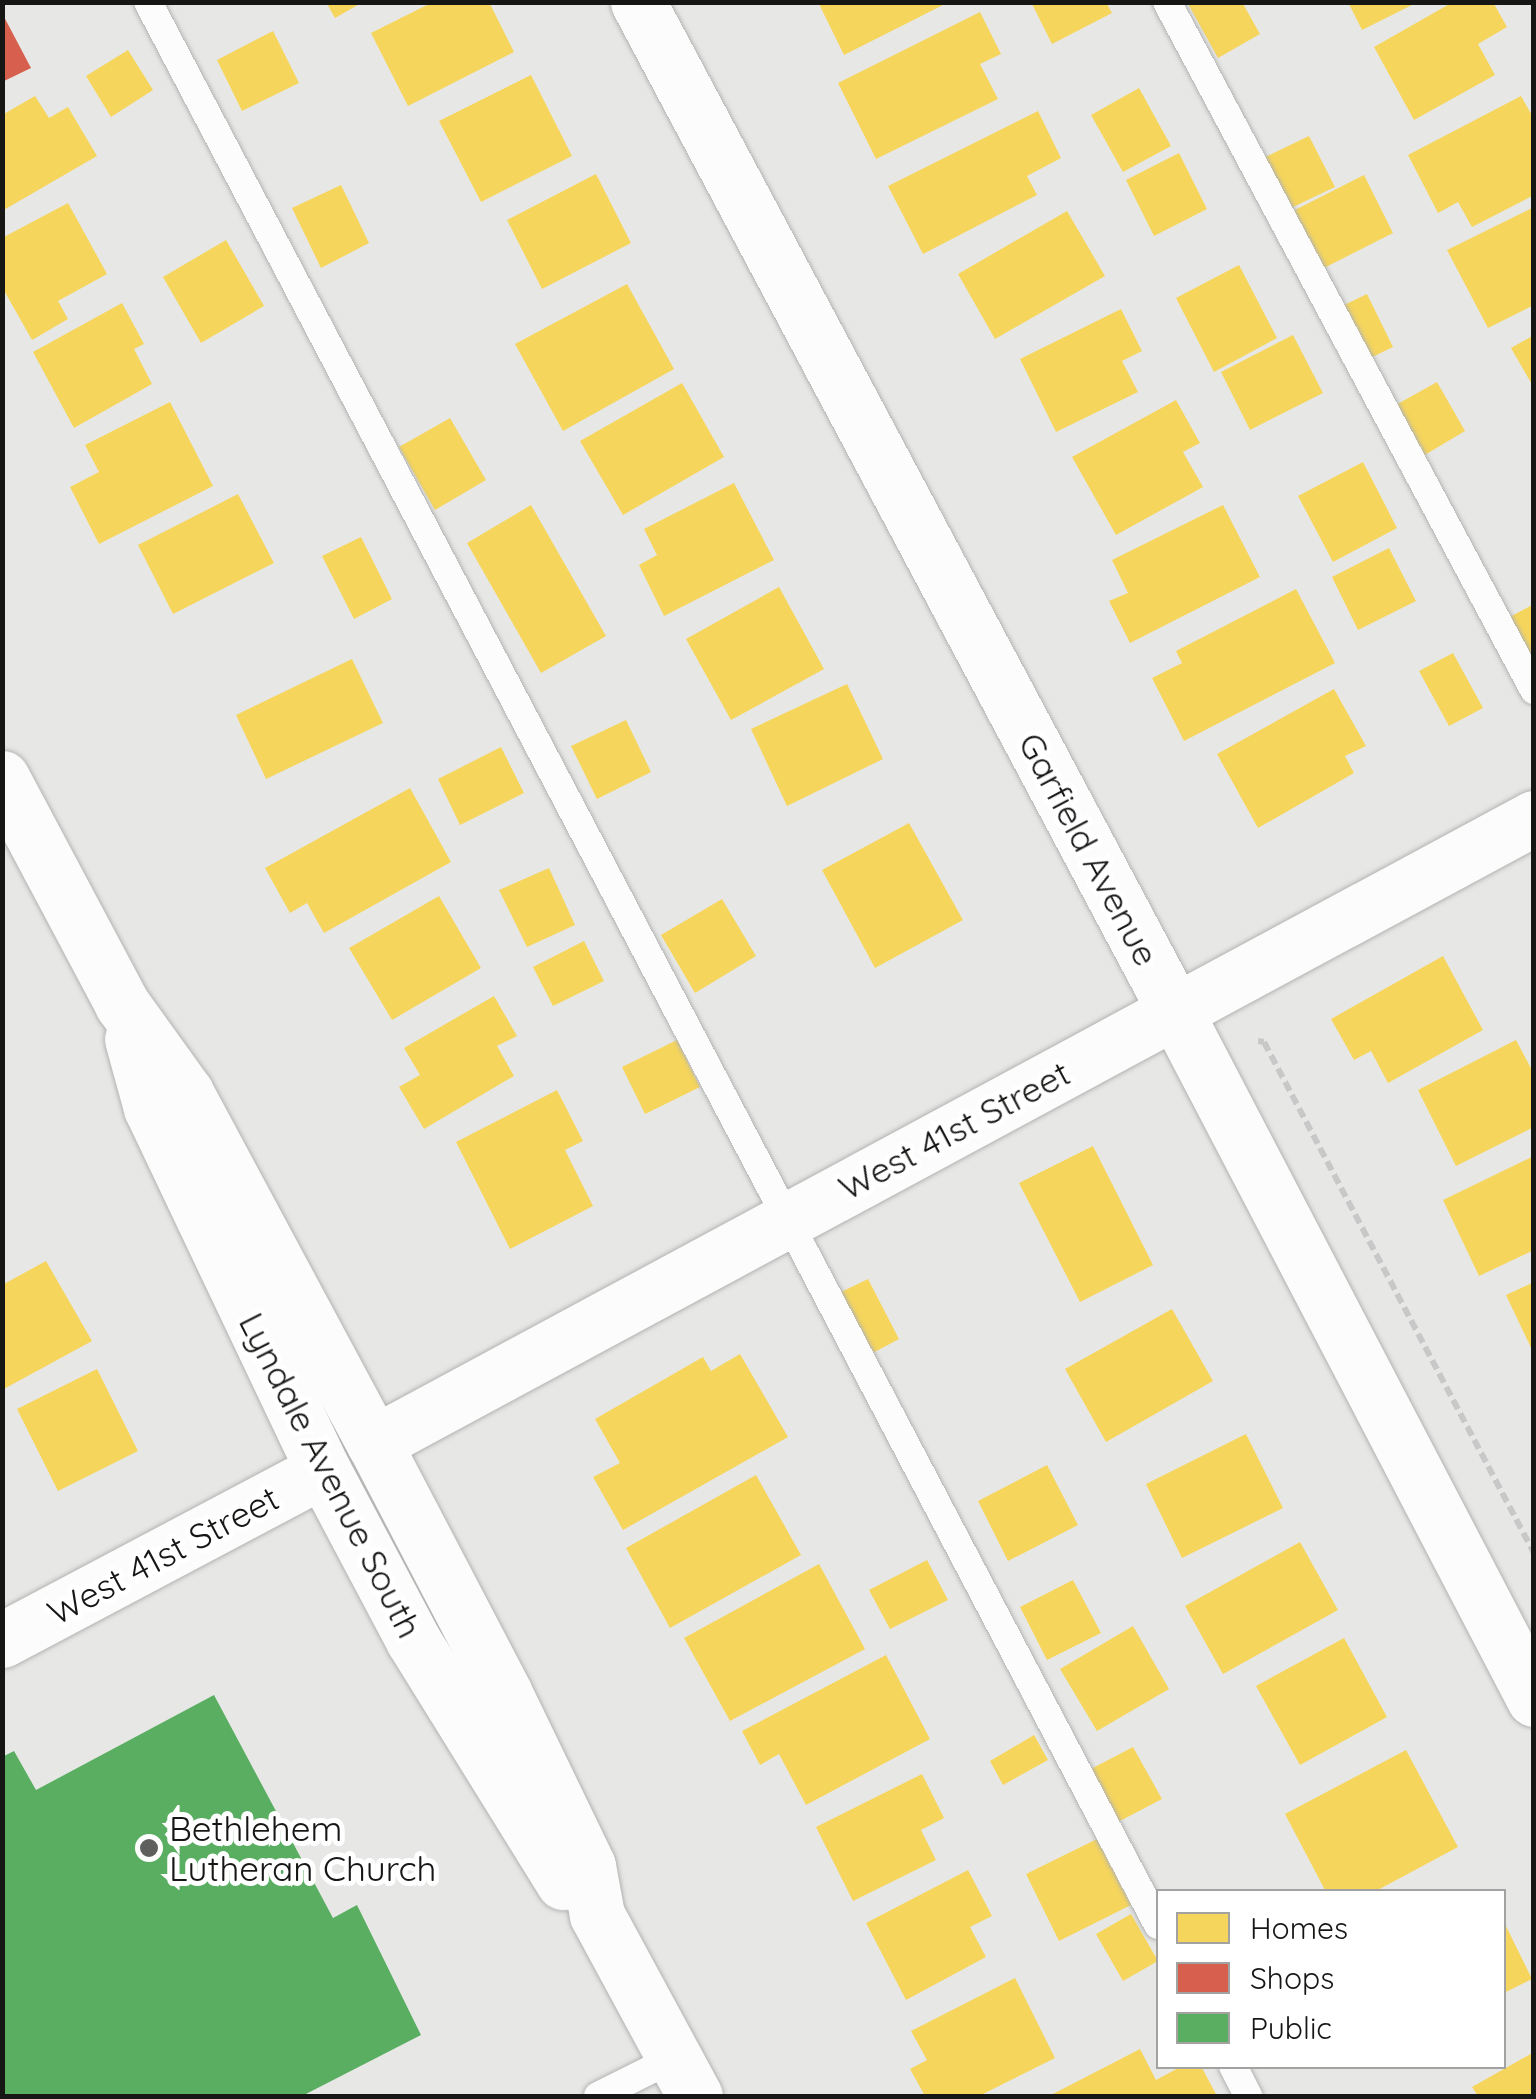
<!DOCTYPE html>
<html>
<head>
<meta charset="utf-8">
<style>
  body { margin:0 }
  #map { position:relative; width:1536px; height:2099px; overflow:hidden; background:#e7e8e6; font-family:Quicksand,sans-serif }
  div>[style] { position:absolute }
  .homes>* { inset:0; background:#f6d55c }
  .shops>* { inset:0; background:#d6604d }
  .public>* { inset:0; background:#5aae61 }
  .path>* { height:6px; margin-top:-3px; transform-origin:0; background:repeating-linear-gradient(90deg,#c8c8c8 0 10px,transparent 0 15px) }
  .roads { filter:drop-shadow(0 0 2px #b2b3b1) drop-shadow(0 0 2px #b2b3b1) }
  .lane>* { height:28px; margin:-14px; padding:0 14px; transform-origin:14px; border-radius:14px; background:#fbfcfb }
  .street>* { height:55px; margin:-27.5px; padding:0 27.5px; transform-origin:27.5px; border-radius:27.5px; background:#fbfcfb }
  .secondary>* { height:55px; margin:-27.5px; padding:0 27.5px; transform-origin:27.5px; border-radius:27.5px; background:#fbfcfb }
  .dots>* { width:28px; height:28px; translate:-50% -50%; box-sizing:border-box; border:5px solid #fff; border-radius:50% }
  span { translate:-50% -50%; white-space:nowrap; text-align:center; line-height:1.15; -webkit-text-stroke:10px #fff; paint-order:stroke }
  .street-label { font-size:35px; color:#161715 }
  .poi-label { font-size:35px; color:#161715 }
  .left { translate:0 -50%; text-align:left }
  .frame { position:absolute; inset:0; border:5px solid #161715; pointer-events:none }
  .legend { position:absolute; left:1156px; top:1889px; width:350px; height:180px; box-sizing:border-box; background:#fff; border:2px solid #a2a2a1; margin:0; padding:12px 18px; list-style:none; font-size:30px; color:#161715 }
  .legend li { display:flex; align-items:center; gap:20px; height:50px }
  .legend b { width:50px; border:2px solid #a2a2a1 }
</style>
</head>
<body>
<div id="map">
  <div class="homes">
    <div style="clip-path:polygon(326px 2px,363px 2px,335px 18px)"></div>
    <div style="clip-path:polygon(433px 2px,489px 2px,514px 52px,408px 106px,371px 33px)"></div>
    <div style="clip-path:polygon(818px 2px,949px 2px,844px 55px)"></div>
    <div style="clip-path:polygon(1031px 2px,1106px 2px,1112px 13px,1052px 44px)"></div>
    <div style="clip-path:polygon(1187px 2px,1242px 2px,1260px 34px,1218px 58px)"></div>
    <div style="clip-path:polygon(1348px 2px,1418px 2px,1362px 30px)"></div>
    <div style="clip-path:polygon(1453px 2px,1493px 2px,1507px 27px,1478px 44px,1495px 75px,1414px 120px,1374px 47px)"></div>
    <div style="clip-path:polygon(980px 12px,1001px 54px,980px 64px,998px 99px,876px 159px,838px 83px)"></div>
    <div style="clip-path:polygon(273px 31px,299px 83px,242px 111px,217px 60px)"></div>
    <div style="clip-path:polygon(128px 50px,153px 90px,111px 117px,86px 76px)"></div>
    <div style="clip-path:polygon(531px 75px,572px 156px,481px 202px,439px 121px)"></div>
    <div style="clip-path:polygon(1139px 88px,1171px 146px,1123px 172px,1091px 115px)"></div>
    <div style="clip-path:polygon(35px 96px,49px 118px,68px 107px,97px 156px,2px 211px,2px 115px)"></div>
    <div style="clip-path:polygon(1521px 96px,1534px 119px,1534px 195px,1472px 227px,1458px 202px,1438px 213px,1408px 155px)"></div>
    <div style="clip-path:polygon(1038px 111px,1061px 158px,1027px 176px,1037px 195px,923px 254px,888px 186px)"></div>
    <div style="clip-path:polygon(1309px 136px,1335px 187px,1289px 209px,1263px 158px)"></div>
    <div style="clip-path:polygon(1179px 153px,1207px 209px,1154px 236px,1126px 180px)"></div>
    <div style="clip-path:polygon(596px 174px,631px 243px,542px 289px,507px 220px)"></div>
    <div style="clip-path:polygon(1364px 175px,1393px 233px,1320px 270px,1291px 212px)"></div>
    <div style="clip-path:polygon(341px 185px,369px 243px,321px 268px,292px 208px)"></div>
    <div style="clip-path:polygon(68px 203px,107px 274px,58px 301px,68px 319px,32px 340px,2px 287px,2px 238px)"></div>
    <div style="clip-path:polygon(1534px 207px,1534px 305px,1488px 328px,1447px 250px)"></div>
    <div style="clip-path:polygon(1067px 211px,1105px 276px,995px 339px,958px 274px)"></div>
    <div style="clip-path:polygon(226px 240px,264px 306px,201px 343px,163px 277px)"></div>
    <div style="clip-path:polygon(1239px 265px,1277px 338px,1214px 372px,1176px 298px)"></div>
    <div style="clip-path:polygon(627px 284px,674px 369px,563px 431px,515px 344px)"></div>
    <div style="clip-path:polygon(1367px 294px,1393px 347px,1364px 361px,1338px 308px)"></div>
    <div style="clip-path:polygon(122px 303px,144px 344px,134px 349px,152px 384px,74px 428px,33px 352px)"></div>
    <div style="clip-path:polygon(1121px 309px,1142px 351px,1122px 361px,1138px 392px,1056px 432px,1020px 359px)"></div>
    <div style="clip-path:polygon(1293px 335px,1323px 393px,1250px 430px,1221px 372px)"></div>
    <div style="clip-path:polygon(1534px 335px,1534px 388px,1511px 348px)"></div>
    <div style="clip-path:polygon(1437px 382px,1465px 431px,1423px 456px,1394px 406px)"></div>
    <div style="clip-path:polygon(682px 383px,724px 457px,623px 515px,580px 441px)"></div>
    <div style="clip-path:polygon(1176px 400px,1200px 443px,1183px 452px,1203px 487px,1116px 535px,1072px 457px)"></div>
    <div style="clip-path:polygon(170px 402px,213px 486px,99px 544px,70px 487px,99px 472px,85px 445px)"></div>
    <div style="clip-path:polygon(450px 418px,486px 480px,435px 510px,399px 447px)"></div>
    <div style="clip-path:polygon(1363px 462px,1397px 528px,1333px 562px,1298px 496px)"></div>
    <div style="clip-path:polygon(734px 483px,774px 560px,664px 616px,639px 565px,657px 555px,644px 529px)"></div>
    <div style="clip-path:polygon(238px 494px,274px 563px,173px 614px,138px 545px)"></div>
    <div style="clip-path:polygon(531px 505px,606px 636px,541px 673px,467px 543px)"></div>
    <div style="clip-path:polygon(1223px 505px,1260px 577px,1130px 643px,1109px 601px,1128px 593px,1112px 560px)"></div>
    <div style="clip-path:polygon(361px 537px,392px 599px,354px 619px,322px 556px)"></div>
    <div style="clip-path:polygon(1389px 548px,1416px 601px,1358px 630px,1332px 577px)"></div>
    <div style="clip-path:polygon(779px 587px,824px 669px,731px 720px,686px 639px)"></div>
    <div style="clip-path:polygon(1296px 589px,1335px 663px,1184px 741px,1152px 678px,1182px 663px,1176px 651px)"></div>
    <div style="clip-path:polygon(1534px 604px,1534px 664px,1508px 618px)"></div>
    <div style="clip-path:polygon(1453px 653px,1483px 708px,1449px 726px,1419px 671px)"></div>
    <div style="clip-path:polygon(352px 659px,383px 723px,266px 779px,236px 715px)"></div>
    <div style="clip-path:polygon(847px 684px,883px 759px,787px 806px,751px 729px)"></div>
    <div style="clip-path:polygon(1334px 689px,1366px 746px,1345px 756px,1354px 773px,1258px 828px,1217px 754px)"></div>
    <div style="clip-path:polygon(626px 720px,651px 772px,597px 799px,571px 746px)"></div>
    <div style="clip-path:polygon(501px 747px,524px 793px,460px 825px,438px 779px)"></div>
    <div style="clip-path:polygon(410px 788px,451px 862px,324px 933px,307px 903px,290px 913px,265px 868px)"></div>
    <div style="clip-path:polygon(909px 823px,963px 920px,875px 968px,822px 870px)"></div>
    <div style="clip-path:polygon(549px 868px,575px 925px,527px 947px,499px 890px)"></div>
    <div style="clip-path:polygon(439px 896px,481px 968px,392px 1020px,349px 948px)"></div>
    <div style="clip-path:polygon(722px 899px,756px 956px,695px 993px,661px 935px)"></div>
    <div style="clip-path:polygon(584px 941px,604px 981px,553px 1006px,533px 967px)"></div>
    <div style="clip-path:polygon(1443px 956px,1483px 1030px,1388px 1083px,1371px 1051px,1354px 1060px,1331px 1019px)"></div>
    <div style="clip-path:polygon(494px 996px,517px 1036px,497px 1046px,514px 1076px,424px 1129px,399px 1087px,420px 1075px,404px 1048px)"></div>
    <div style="clip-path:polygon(677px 1040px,700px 1087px,645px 1114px,622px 1067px)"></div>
    <div style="clip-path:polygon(1516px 1040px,1534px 1074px,1534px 1127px,1456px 1166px,1418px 1090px)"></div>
    <div style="clip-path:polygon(557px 1090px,583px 1141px,565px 1150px,593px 1206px,510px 1249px,456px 1142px)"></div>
    <div style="clip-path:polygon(1093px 1146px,1153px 1265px,1080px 1302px,1019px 1183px)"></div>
    <div style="clip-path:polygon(1534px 1156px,1534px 1250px,1479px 1276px,1443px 1200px)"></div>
    <div style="clip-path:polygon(46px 1261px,92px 1341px,2px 1390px,2px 1285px)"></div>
    <div style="clip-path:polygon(868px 1279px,899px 1339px,869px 1355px,837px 1294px)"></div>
    <div style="clip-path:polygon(1534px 1282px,1534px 1354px,1506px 1295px)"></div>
    <div style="clip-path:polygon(1172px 1309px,1213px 1381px,1106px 1442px,1065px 1369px)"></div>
    <div style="clip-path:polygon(740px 1354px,788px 1437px,623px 1530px,593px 1477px,620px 1463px,595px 1419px,703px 1357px,711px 1371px)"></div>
    <div style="clip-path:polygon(97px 1369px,138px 1451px,58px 1491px,17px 1409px)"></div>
    <div style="clip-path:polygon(1246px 1434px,1283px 1508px,1182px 1558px,1146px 1484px)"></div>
    <div style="clip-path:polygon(1047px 1465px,1078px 1525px,1008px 1561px,978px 1501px)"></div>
    <div style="clip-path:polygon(756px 1475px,801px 1555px,670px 1628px,626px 1548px)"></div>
    <div style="clip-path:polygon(1300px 1542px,1338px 1610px,1223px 1674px,1185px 1606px)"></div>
    <div style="clip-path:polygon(927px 1560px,948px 1600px,890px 1629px,869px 1590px)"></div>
    <div style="clip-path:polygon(819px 1564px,865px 1649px,730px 1721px,684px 1638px)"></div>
    <div style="clip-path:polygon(1073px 1580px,1101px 1633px,1047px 1660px,1020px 1607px)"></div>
    <div style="clip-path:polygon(1133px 1626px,1169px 1689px,1097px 1731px,1060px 1669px)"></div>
    <div style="clip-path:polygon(1344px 1638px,1387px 1717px,1300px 1765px,1256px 1686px)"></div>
    <div style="clip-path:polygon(886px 1655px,930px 1739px,806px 1805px,779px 1754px,760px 1765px,742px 1731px)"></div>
    <div style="clip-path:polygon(1034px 1735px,1048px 1760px,1003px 1785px,990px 1761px)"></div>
    <div style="clip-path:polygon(1133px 1747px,1162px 1799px,1118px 1822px,1089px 1770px)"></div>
    <div style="clip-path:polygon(1406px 1750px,1458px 1847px,1374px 1892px,1326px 1892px,1285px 1814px)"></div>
    <div style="clip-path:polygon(922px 1774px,944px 1818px,921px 1830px,936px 1860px,853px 1901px,816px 1827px)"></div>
    <div style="clip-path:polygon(1097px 1839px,1131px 1905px,1059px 1941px,1026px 1874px)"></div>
    <div style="clip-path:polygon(968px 1870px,992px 1916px,970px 1927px,986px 1957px,906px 2000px,866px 1923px)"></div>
    <div style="clip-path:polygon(1131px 1914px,1158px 1961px,1123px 1981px,1096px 1934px)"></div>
    <div style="clip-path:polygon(1504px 1922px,1532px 1979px,1504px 1993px)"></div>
    <div style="clip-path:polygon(1015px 1978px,1055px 2058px,979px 2096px,925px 2096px,910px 2069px,927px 2060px,911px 2031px)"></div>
    <div style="clip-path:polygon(1140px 2049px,1156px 2080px,1182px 2066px,1201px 2066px,1217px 2096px,1049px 2096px)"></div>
    <div style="clip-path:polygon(1534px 2052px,1534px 2096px,1478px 2096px,1472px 2087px)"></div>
  </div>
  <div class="shops">
    <div style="clip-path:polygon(2px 13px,31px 68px,2px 82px)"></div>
  </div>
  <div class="public">
    <div style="clip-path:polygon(214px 1695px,333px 1918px,357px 1905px,421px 2035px,302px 2096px,2px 2096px,2px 1757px,14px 1751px,36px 1790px)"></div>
  </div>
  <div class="path">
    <div style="left:1258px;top:1041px;width:6px;rotate:9deg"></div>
    <div style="left:1264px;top:1042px;width:578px;rotate:62.15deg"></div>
  </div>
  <div class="roads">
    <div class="lane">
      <div style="left:148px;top:2px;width:2172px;rotate:62.29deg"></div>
      <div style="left:1167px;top:2px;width:780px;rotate:61.92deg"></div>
      <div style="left:1233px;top:2066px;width:34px;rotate:63deg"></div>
      <div style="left:598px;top:2096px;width:85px;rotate:-26.6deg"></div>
    </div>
    <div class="street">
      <div style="left:638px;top:2px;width:1143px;rotate:61.98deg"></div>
      <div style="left:1175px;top:1011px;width:776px;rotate:62.44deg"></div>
      <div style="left:374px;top:1443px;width:1318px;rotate:-28.32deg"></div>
      <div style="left:2px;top:1640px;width:363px;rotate:-27.9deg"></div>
    </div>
    <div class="secondary">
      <div style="left:2px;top:778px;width:256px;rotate:62deg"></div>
      <div style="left:122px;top:1004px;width:110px;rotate:54.3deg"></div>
      <div style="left:186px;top:1093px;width:397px;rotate:61.8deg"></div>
      <div style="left:374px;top:1443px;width:281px;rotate:62.4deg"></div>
      <div style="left:504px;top:1692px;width:193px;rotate:64.2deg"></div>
      <div style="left:588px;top:1866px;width:50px;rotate:79.6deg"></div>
      <div style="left:597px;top:1915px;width:206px;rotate:61.6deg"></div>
      <div style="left:132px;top:1039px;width:72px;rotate:74.6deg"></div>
      <div style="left:151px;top:1108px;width:401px;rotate:64.6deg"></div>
      <div style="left:323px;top:1470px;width:192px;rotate:62.1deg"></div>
      <div style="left:413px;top:1640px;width:285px;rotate:58.2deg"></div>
    </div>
  </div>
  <div class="dots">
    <div style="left:149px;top:1848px;background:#5f605e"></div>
  </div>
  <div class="street-label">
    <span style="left:1089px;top:849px;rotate:62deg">Garfield Avenue</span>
    <span style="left:954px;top:1130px;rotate:-28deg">West 41st Street</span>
    <span style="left:331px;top:1475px;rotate:63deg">Lyndale Avenue South</span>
    <span style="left:163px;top:1555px;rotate:-28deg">West 41st Street</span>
  </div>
  <div class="poi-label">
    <span class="left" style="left:169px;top:1848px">Bethlehem<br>Lutheran Church</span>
  </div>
  <div class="frame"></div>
  <ul class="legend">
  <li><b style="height:28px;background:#f6d55c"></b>Homes</li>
  <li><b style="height:28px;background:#d6604d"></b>Shops</li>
  <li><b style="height:28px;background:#5aae61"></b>Public</li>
  </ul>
</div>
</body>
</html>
